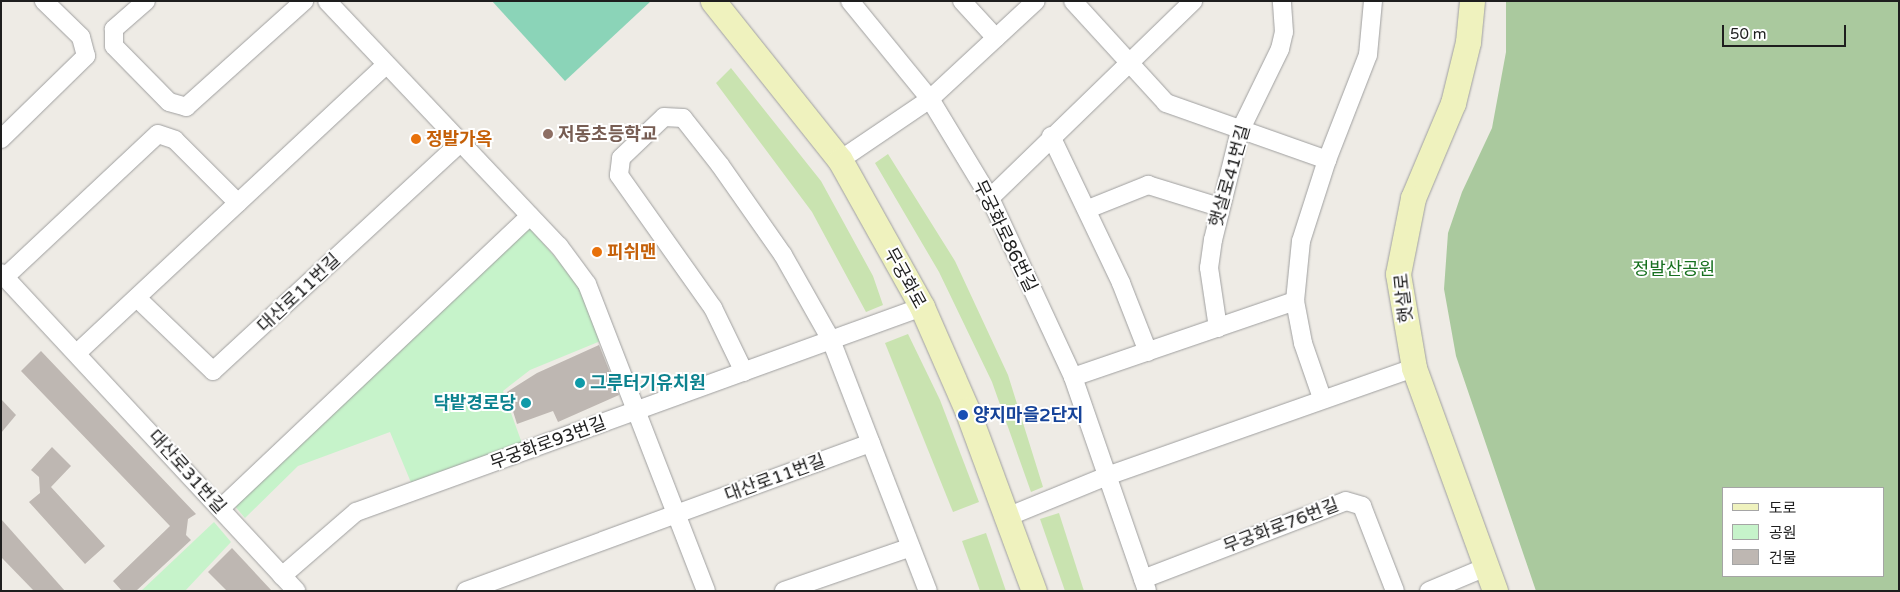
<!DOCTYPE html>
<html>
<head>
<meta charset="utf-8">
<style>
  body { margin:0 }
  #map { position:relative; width:1900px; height:592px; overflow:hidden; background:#eeebe5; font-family:"Varela Round","Noto Sans KR",sans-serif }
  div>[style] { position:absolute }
  .grass>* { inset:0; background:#c9e3b0 }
  .forest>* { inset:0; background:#aac99e }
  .park>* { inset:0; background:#c6f3ca }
  .pitch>* { inset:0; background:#8bd4b8 }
  .building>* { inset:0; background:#beb7b2 }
  .roads { filter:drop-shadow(0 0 1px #9f9f9f) drop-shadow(0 0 1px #9f9f9f) }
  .street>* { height:18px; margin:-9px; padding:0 9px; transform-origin:9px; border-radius:9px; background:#fff }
  .secondary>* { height:25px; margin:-12.5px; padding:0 12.5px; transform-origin:12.5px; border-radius:12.5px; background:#eff2be }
  .dots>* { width:14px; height:14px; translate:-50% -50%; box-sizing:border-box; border:2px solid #fff; border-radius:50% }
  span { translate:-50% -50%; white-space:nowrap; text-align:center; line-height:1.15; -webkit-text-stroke:4px #fff; paint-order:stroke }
  .education-label { font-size:18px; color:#785e54; font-weight:700 }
  .left { translate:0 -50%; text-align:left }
  .food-label { font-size:18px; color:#c56008; font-weight:700 }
  .street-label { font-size:18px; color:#1e1e1e }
  .park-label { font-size:18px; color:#17701f }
  .culture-label { font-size:18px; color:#0d838f; font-weight:700 }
  .right { translate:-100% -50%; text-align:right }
  .transit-label { font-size:18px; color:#164399; font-weight:700 }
  .frame { position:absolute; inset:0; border:2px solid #1e1e1e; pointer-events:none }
  .legend { position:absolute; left:1722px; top:487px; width:162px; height:90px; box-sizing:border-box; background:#fff; border:1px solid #a5a5a5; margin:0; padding:6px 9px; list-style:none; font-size:15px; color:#1e1e1e }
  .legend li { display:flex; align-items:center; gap:10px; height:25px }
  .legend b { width:25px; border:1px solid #a5a5a5 }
  .scale { position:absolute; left:1722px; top:25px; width:124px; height:22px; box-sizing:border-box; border:2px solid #1e1e1e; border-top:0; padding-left:6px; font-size:15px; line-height:18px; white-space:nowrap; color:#1e1e1e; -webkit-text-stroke:4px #fff; paint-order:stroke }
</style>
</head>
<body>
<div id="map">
  <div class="grass">
    <div style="clip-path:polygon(731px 68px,821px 181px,873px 276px,883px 305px,866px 312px,812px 212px,716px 83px)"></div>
    <div style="clip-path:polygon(888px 154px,955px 261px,1008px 375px,1043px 487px,1031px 492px,992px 382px,939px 272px,875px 163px)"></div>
    <div style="clip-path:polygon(908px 334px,940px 400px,979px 502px,953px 512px,885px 343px)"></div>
    <div style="clip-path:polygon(1059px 513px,1084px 591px,1065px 591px,1040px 519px)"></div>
    <div style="clip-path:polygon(986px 533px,1006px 591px,980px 591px,962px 541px)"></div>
  </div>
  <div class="forest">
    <div style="clip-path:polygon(evenodd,1506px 1px,1899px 1px,1899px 591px,1536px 591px,1456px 356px,1444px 289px,1448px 233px,1462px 192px,1492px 128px,1506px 52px,1506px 1px,1724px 488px,1884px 488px,1884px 576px,1724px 576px,1724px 488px)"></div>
  </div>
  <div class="park">
    <div style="clip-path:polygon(529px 227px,582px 288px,603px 340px,530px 370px,503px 391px,523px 446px,412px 485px,390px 432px,298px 466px,245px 518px,233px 504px)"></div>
    <div style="clip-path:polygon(214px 522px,231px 542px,185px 591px,141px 591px)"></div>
  </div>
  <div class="pitch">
    <div style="clip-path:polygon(492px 1px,651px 1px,565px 81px)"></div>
  </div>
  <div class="building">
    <div style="clip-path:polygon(599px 345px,619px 395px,558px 422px,553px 411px,517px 424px,507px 392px,537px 373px)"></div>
    <div style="clip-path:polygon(41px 351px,196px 514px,188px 519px,186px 535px,191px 540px,136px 591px,122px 591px,113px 581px,170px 526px,21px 371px)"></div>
    <div style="clip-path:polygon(1px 399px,16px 415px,1px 433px)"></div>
    <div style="clip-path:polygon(52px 447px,71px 466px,51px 487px,105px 546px,85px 564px,29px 502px,40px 493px,39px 477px,31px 470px)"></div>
    <div style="clip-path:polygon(1px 519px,65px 591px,34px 591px,1px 557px)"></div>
    <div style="clip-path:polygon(232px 548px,272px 591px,227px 591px,208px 572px)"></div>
  </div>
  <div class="roads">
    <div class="street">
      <div style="left:146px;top:1px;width:43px;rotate:138.8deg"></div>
      <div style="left:114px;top:29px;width:17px;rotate:90deg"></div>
      <div style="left:114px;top:46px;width:78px;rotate:45.5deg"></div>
      <div style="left:169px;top:102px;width:18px;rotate:16deg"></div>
      <div style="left:186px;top:107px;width:159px;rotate:-41.9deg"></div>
      <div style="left:327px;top:1px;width:337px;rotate:46.6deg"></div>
      <div style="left:559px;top:246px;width:47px;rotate:53.6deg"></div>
      <div style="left:587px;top:284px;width:329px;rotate:68.8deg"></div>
      <div style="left:850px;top:1px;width:127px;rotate:50.8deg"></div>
      <div style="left:930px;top:99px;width:116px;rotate:58.8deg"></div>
      <div style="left:990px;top:198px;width:197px;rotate:65.1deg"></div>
      <div style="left:1073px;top:377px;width:226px;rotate:70.9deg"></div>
      <div style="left:962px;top:1px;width:50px;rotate:47.4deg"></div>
      <div style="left:1073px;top:1px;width:138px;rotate:47.6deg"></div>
      <div style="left:1166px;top:103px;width:171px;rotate:19.5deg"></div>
      <div style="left:1051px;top:136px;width:163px;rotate:64.5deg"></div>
      <div style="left:1121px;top:283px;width:74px;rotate:68.6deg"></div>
      <div style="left:1px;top:139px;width:119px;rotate:-44.3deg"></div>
      <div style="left:86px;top:56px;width:20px;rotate:-105deg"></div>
      <div style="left:81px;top:37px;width:52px;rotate:-135.8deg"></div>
      <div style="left:840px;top:160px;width:109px;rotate:-34.1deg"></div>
      <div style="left:930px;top:99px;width:144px;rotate:-42.8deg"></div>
      <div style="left:990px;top:198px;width:283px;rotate:-44.1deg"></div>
      <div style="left:1088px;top:209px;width:65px;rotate:-21.8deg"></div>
      <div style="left:1148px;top:185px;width:74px;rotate:17.2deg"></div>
      <div style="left:1px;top:273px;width:434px;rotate:47.1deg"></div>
      <div style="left:5px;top:277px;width:209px;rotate:-43.1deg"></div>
      <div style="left:158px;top:134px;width:18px;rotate:19deg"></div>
      <div style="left:175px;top:140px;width:89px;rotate:45deg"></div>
      <div style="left:138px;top:299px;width:104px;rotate:43.8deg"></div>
      <div style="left:213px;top:371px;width:336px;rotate:-42.7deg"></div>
      <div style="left:1218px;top:328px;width:61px;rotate:-98.5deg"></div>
      <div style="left:1209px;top:268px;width:28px;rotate:-82deg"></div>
      <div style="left:1213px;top:240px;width:112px;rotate:-76.1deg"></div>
      <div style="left:1240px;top:131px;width:91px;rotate:-64deg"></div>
      <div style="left:1280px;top:49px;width:17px;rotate:-77deg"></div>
      <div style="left:1284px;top:32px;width:31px;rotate:-94deg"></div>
      <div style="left:77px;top:353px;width:422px;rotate:-43deg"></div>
      <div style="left:744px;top:372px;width:71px;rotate:-115.8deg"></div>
      <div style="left:713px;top:308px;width:163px;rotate:-125.3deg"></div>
      <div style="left:619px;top:175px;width:17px;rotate:-83deg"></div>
      <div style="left:621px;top:158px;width:59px;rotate:-43.6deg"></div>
      <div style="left:664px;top:117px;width:19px;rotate:3deg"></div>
      <div style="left:683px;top:118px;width:60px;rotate:51.8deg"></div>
      <div style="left:720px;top:165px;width:110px;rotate:55deg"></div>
      <div style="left:783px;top:255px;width:98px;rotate:60.5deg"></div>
      <div style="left:831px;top:340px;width:269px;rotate:68.9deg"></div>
      <div style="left:1073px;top:377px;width:235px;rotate:-18.9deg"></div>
      <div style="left:1322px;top:398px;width:58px;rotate:-109.1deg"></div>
      <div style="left:1303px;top:343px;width:43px;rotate:-100.8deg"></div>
      <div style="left:1295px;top:301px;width:60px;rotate:-84.3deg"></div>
      <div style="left:1301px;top:241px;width:85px;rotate:-72.2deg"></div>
      <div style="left:1327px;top:160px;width:113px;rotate:-68.7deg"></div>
      <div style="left:1368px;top:55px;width:54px;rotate:-84.7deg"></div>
      <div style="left:221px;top:508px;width:425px;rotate:-43.4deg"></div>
      <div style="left:1007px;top:517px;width:108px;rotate:-22.3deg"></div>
      <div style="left:1107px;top:476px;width:325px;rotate:-19.4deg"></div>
      <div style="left:282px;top:576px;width:98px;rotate:-40.9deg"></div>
      <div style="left:356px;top:512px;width:602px;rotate:-19.91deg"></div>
      <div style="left:1143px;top:579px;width:217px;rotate:-21deg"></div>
      <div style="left:1346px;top:501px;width:17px;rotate:17deg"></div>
      <div style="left:1362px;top:506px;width:91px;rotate:68.8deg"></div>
      <div style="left:466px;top:591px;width:431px;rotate:-20.1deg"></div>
      <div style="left:784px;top:591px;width:134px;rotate:-19.1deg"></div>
      <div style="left:1429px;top:591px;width:62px;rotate:-22.8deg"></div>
    </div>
    <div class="secondary">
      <div style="left:713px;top:1px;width:203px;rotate:51.4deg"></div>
      <div style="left:840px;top:160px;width:168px;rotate:60.8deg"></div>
      <div style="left:922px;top:307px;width:112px;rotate:66.4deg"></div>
      <div style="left:967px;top:410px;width:193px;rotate:69.7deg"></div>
      <div style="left:1472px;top:1px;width:41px;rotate:95.6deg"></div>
      <div style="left:1468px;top:42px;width:63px;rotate:103.8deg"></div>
      <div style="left:1453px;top:103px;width:103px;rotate:112.8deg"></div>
      <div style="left:1413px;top:198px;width:77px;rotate:101.2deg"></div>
      <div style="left:1398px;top:274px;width:95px;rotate:80.3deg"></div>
      <div style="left:1414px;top:368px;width:237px;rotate:70deg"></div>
    </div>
  </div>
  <div class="dots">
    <div style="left:548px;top:134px;background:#8d6e63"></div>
    <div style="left:416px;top:139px;background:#e8710a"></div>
    <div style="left:597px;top:252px;background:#e8710a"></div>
    <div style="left:580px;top:383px;background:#0f9aa8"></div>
    <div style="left:526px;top:403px;background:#0f9aa8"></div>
    <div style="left:963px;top:415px;background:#1a4fb4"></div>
  </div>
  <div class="education-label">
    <span class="left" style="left:558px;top:134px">저동초등학교</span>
  </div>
  <div class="food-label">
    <span class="left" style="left:426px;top:139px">정발가옥</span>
    <span class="left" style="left:607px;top:252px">피쉬맨</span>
  </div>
  <div class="street-label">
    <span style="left:1230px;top:176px;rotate:-74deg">햇살로41번길</span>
    <span style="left:1005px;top:236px;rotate:64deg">무궁화로86번길</span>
    <span style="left:905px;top:278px;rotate:61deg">무궁화로</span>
    <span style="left:299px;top:293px;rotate:-43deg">대산로11번길</span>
    <span style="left:1404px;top:298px;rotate:-96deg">햇살로</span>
    <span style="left:548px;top:443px;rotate:-20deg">무궁화로93번길</span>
    <span style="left:187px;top:472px;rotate:48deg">대산로31번길</span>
    <span style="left:775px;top:478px;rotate:-20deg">대산로11번길</span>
    <span style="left:1281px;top:526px;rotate:-21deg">무궁화로76번길</span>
  </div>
  <div class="park-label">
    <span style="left:1674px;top:269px">정발산공원</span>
  </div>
  <div class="culture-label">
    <span class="left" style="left:590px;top:383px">그루터기유치원</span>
    <span class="right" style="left:516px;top:403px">닥밭경로당</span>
  </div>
  <div class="transit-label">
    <span class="left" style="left:973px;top:415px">양지마을2단지</span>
  </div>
  <div class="frame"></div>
  <ul class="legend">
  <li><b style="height:6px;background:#eff2be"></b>도로</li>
  <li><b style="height:14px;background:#c6f3ca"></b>공원</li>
  <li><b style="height:14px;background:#beb7b2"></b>건물</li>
  </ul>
  <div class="scale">50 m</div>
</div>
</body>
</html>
